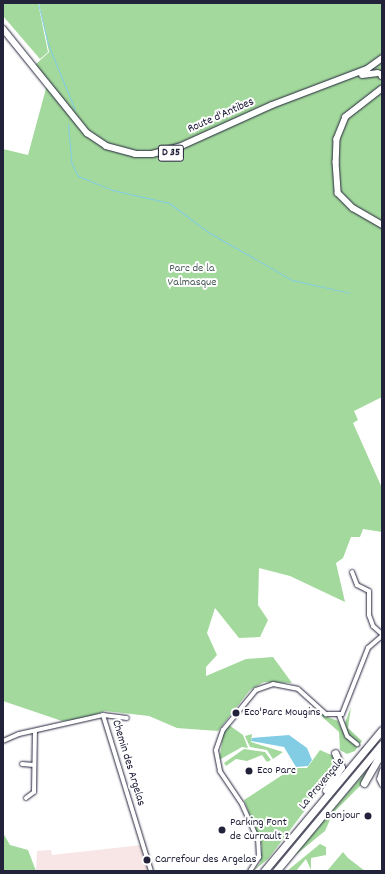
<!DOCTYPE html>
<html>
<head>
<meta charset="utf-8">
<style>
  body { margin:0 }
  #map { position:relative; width:385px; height:874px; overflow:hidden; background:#fff; font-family:Dekko,sans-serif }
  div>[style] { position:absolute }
  .built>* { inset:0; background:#f7e6e5 }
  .green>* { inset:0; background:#a3d99c }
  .water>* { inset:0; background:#83cde4 }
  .stream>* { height:1px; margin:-0.5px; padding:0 0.5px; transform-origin:0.5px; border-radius:0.5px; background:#83cde4 }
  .street-tunnel>* { height:4px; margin-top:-2px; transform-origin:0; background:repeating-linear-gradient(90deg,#d3d3d8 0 4px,transparent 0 6px) }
  .roads { filter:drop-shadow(0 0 1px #22223b) drop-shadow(0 0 1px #22223b) }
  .street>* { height:4px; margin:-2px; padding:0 2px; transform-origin:2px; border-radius:2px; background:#fff }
  .secondary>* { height:5.5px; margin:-2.75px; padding:0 2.75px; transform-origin:2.75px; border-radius:2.75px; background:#fff }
  .primary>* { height:6px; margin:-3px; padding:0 3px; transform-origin:3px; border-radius:3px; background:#fff }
  .highway>* { height:7px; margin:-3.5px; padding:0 3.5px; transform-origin:3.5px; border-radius:3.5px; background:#fff }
  .dots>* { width:11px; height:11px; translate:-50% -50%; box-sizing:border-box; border:2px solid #fff; border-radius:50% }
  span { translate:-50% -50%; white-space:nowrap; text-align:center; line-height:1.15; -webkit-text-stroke:4px #fff; paint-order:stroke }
  .shield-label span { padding:1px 3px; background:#fff; border:1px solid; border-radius:3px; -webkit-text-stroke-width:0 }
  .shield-label { font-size:11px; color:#22223b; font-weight:700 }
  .street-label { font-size:12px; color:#22223b }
  .park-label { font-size:12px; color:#495958 }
  .poi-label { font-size:12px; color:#22223b }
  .left { translate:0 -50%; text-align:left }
  .right { translate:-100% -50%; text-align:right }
  .frame { position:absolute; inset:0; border:4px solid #22223b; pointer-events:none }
</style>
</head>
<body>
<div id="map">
  <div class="built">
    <div style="clip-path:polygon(142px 845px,151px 871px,36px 871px,37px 851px,51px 850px,52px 855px)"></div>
  </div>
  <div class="green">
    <div style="clip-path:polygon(3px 3px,38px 3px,48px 52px,40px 59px,3px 16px)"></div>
    <div style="clip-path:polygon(39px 3px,382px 3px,382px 397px,354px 411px,358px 420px,353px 423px,382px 488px,382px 532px,363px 529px,360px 537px,351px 537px,343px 558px,336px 563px,345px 602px,290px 576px,259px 568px,258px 605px,268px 620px,260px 637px,239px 638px,215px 608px,207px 633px,217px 655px,206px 667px,206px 676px,246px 659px,273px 657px,292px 683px,264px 682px,250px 690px,218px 731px,177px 728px,149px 716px,105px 711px,79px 720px,62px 721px,3px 701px,3px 149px,28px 155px,48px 81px,35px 65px,49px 52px)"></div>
    <div style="clip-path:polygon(351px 707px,348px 728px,362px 741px,355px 751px,347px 754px,340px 750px,339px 732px,318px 713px,338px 721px,346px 738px,356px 746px,358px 742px,348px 734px,345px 723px)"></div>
    <div style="clip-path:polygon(229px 725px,243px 735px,248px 748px,242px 747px,219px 760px,224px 730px)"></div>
    <div style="clip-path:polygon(252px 734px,251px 742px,283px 752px,273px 759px,267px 750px,250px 747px,245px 736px)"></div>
    <div style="clip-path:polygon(244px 749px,265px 752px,271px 760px,267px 762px,262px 755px,247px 761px,236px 759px,226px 766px,224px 763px)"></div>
    <div style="clip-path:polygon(320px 750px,338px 758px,337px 768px,268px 859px,253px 871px,260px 863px,262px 846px,244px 800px,293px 768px,307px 768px)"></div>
    <div style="clip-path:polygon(367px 770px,362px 784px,333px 813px,325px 831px,293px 857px)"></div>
    <div style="clip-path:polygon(3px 833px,10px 845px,28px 850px,36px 871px,3px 871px)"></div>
    <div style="clip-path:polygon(320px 844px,326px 847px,326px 855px,311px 858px,311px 870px,306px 859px,296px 871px,287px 871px)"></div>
    <div style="clip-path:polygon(343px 852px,348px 858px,365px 871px,327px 871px)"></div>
  </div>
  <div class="water">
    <div style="clip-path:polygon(289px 735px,307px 748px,312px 760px,308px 766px,296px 767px,284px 747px,251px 741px,252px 738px)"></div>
  </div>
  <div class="stream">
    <div style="left:38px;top:3px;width:42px;rotate:76.3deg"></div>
    <div style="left:48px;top:44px;width:71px;rotate:67.8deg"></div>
    <div style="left:68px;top:124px;width:38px;rotate:85deg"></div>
    <div style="left:71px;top:162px;width:16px;rotate:63deg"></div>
    <div style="left:78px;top:176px;width:37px;rotate:22deg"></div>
    <div style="left:112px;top:190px;width:58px;rotate:12.8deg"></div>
    <div style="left:169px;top:203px;width:49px;rotate:36.6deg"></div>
    <div style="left:208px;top:232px;width:97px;rotate:29.7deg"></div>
    <div style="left:292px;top:280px;width:59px;rotate:12.6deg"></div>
  </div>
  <div class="street-tunnel">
    <div style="left:357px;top:744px;width:20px;rotate:37deg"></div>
  </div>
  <div class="roads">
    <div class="street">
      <div style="left:352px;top:572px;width:14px;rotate:69deg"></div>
      <div style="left:357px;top:585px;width:13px;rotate:27deg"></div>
      <div style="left:369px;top:591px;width:24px;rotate:90deg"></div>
      <div style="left:369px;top:615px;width:12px;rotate:70deg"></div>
      <div style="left:373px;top:626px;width:12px;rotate:42deg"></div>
      <div style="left:103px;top:715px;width:24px;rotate:7deg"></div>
      <div style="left:339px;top:715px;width:22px;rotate:69deg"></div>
      <div style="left:347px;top:736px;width:13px;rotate:39deg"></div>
      <div style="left:3px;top:741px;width:17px;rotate:-24deg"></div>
      <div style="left:19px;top:734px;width:86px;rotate:-12.7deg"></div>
      <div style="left:103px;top:715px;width:163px;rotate:72.9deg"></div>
      <div style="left:22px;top:764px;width:12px;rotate:5deg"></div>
      <div style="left:382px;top:770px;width:9px;rotate:108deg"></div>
      <div style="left:379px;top:779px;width:7px;rotate:63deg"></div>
      <div style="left:26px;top:798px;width:10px;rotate:-37deg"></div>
      <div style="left:34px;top:792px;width:61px;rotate:-89.1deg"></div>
      <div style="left:250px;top:871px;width:17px;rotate:-57deg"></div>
      <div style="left:259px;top:857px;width:17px;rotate:-93deg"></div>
      <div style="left:258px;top:840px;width:39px;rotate:-114deg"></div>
      <div style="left:242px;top:804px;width:40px;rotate:-124deg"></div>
      <div style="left:220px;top:771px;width:21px;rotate:-101deg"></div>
      <div style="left:216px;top:750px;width:21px;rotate:-71deg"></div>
      <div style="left:223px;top:730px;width:52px;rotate:-50.5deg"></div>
      <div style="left:256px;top:690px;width:18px;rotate:-19deg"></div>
      <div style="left:273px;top:684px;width:25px;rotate:11deg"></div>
      <div style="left:298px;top:689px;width:38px;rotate:42deg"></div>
      <div style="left:326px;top:714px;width:16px"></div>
      <div style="left:342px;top:714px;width:71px;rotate:-68.5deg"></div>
      <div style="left:368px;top:648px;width:18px;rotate:-41deg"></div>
    </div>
    <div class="secondary">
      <div style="left:381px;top:74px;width:2px;rotate:63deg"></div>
      <div style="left:382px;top:89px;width:46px;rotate:142.1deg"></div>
      <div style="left:346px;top:117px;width:24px;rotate:112deg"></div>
      <div style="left:337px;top:139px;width:23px;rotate:92deg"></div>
      <div style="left:336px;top:162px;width:31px;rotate:86deg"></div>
      <div style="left:338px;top:193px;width:21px;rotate:45deg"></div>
      <div style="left:353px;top:208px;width:34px;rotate:30deg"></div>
    </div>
    <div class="primary">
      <div style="left:3px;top:29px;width:134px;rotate:51.1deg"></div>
      <div style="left:87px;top:133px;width:23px;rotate:34deg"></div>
      <div style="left:106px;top:146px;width:30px;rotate:15deg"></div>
      <div style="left:135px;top:154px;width:17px"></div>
      <div style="left:152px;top:154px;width:28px;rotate:-15deg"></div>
      <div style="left:179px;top:147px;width:102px;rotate:-24.3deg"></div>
      <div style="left:272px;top:105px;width:102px;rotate:-20.8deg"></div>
      <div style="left:367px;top:69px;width:19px;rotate:-36deg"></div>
      <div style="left:362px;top:75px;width:16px;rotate:-7deg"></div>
    </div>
    <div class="highway">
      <div style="left:364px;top:783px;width:36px;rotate:-60deg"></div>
      <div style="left:326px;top:790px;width:27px;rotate:-57deg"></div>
      <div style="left:341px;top:767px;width:15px;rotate:-113deg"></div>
      <div style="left:264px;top:871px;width:184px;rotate:-50.1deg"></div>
      <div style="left:276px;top:871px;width:165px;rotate:-50.2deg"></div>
    </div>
  </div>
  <div class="dots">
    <div style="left:236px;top:713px;background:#22223b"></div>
    <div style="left:249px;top:771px;background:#22223b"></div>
    <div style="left:368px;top:816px;background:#22223b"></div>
    <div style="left:222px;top:830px;background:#22223b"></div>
    <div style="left:147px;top:860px;background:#22223b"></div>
  </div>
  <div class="shield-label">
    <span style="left:171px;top:153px">D 35</span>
  </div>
  <div class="street-label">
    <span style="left:221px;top:116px;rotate:-24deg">Route d'Antibes</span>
    <span style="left:128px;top:763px;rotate:73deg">Chemin des Argelas</span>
    <span style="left:322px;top:784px;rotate:-50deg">La Provençale</span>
  </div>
  <div class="park-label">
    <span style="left:192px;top:276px">Parc de la<br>Valmasque</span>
  </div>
  <div class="poi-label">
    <span class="left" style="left:244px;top:713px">Eco'Parc Mougins</span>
    <span class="left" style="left:257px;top:771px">Eco Parc</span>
    <span class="right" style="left:360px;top:816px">Bonjour</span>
    <span class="left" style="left:230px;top:830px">Parking Font<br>de Currault 2</span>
    <span class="left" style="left:155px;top:860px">Carrefour des Argelas</span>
  </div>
  <div class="frame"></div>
</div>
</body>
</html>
